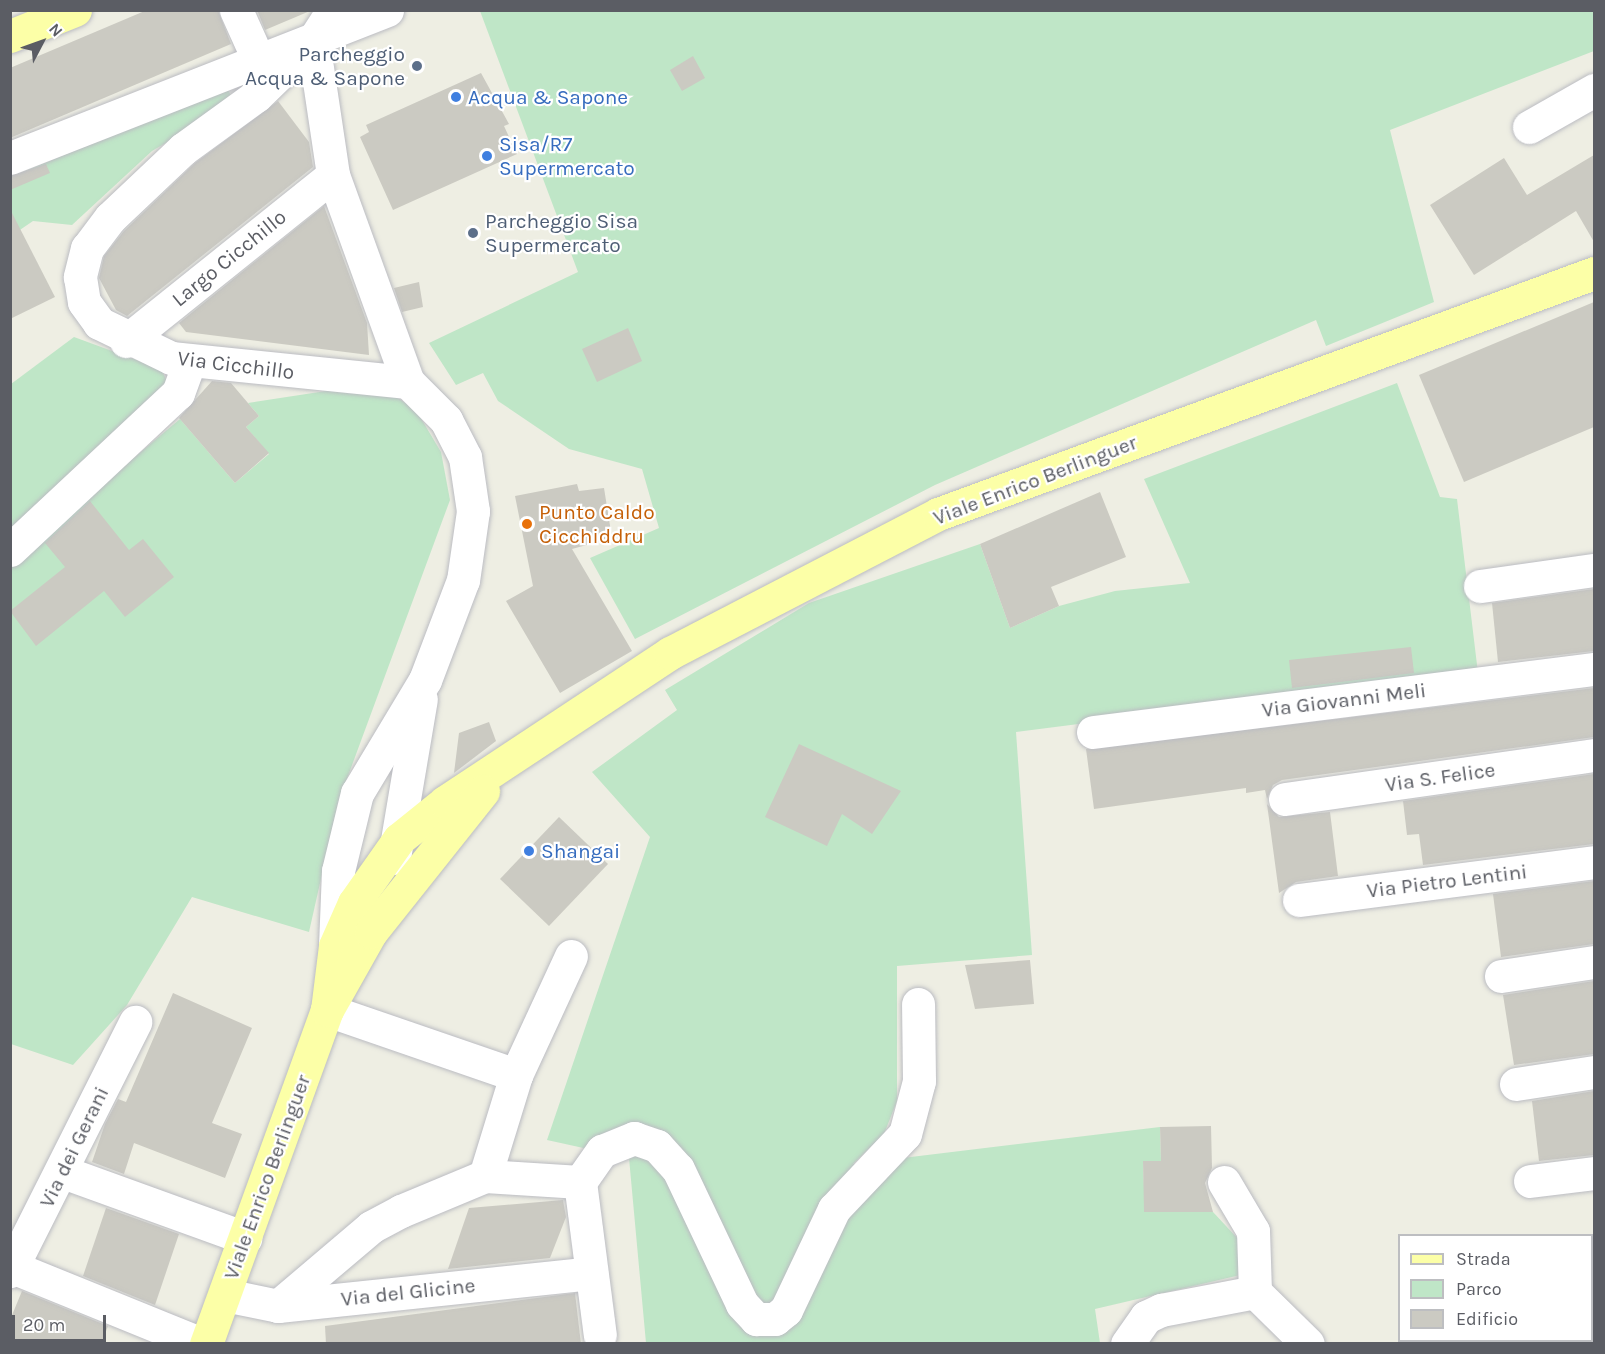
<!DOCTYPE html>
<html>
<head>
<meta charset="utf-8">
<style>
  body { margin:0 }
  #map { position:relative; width:1605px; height:1354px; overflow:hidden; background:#eeeee3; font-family:Karla,sans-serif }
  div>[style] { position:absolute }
  .green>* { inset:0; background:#bfe6c7 }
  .building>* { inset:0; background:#cbcac2 }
  .roads { filter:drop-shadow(0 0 2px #bbbcc2) drop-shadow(0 0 2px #bbbcc2) }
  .minor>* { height:33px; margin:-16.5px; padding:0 16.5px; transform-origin:16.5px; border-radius:16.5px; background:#fff }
  .major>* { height:33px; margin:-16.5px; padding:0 16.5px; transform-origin:16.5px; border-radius:16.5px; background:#fcffa7 }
  .dots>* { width:16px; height:16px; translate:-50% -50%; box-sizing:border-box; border:3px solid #fff; border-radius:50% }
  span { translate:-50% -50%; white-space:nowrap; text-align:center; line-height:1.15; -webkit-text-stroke:4.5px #fff; paint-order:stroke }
  .service-label { font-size:21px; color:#4e5e75 }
  .right { translate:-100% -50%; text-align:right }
  .left { translate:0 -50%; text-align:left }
  .shop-label { font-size:21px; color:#366cbe }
  .street-label { font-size:21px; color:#5b5d64 }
  .food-label { font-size:21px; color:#c56008 }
  .frame { position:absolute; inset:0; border:12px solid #5b5d64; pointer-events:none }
  .legend { position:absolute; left:1398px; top:1234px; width:195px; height:108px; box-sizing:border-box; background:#fff; border:2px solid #bdbec1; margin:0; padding:8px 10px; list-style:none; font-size:18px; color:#5b5d64 }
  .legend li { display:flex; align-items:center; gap:12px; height:30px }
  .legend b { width:30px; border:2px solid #bdbec1 }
  .north { position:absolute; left:12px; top:12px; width:60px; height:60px; -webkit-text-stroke:4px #fff; paint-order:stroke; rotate:49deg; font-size:16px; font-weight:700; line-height:24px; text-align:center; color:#5b5d64 }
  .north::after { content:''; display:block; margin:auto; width:21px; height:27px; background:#5b5d64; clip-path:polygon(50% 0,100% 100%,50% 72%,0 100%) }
  .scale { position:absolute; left:12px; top:1315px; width:94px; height:27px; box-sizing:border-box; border:3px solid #5b5d64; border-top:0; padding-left:8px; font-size:18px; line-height:21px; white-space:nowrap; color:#5b5d64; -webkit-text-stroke:4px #fff; paint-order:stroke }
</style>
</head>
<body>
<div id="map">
  <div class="green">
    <div style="clip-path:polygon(480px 11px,1594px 11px,1594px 51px,1390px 130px,1434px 302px,1326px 346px,1316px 320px,935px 485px,635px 639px,590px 558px,659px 528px,642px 469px,569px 449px,498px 401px,483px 373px,456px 385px,429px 343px,578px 272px)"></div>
    <div style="clip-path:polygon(227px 87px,234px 103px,152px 151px,72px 225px,33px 221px,11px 236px,11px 177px)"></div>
    <div style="clip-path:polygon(74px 337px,161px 369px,169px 385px,11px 535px,11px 384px)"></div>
    <div style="clip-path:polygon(1397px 383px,1440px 497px,1457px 499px,1478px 673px,1016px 732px,1032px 955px,897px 966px,897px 1101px,884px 1134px,853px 1164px,1160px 1127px,1161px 1161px,1143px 1161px,1145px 1212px,1213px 1212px,1266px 1269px,1095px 1309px,1100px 1343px,646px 1343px,629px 1158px,547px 1140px,650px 837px,592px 772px,677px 710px,665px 690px,809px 603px,980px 544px,1010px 628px,1059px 606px,1115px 591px,1190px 583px,1144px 479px)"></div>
    <div style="clip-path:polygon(339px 389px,395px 396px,416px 410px,441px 452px,450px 500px,338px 803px,309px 932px,192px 897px,127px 1005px,73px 1065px,11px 1044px,10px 562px,180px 419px,235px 483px,269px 454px,246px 427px,259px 416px,248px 403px)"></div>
  </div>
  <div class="building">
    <div style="clip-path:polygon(147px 10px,218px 10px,231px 44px,10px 138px,10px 68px)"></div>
    <div style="clip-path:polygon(257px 10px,310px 10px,310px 11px,265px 30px)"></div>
    <div style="clip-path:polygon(693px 56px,705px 78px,682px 91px,670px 70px)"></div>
    <div style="clip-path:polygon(481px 73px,509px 124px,504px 126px,517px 154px,393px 210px,360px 137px,369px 132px,366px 125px)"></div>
    <div style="clip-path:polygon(278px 101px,309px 142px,313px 167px,127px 316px,116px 310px,99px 278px,104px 256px,124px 231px,195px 163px)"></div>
    <div style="clip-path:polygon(1594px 155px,1594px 242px,1576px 211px,1474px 275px,1430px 205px,1504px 158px,1527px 195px)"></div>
    <div style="clip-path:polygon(46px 164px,50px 173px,10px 190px,10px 176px)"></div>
    <div style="clip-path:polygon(324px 206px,367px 323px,369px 355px,186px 332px,179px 323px)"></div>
    <div style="clip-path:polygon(10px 209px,55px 297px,10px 319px)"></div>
    <div style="clip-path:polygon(419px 282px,423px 307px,402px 312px,394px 288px)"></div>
    <div style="clip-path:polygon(1594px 302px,1594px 427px,1464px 482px,1419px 375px)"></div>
    <div style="clip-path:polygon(628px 328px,642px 361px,597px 382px,582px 349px)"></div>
    <div style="clip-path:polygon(212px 381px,231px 383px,259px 416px,246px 427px,269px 453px,235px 483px,179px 418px)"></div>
    <div style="clip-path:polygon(577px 484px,579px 491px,604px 488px,612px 538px,572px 549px,632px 651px,560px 693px,506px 601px,533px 586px,515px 496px)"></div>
    <div style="clip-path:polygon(1100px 492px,1126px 557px,1051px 587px,1059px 606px,1010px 628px,980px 544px)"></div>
    <div style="clip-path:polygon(90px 501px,129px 550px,143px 539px,174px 577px,125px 617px,104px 591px,36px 646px,10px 611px,65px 567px,45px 543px)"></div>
    <div style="clip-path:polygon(1594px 589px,1594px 651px,1498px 662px,1492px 603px)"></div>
    <div style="clip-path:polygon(1411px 647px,1414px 673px,1292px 688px,1289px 660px)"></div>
    <div style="clip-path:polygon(1594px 688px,1594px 737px,1282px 780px,1273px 785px,1267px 799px,1265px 790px,1246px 793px,1246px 788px,1094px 809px,1086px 749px)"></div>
    <div style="clip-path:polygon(489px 722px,496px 741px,454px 773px,459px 733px)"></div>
    <div style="clip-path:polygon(799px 744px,901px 791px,872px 834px,842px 814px,827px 846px,765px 817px)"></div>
    <div style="clip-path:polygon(1594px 774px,1594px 844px,1423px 865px,1419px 834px,1407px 835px,1403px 801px)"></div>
    <div style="clip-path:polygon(1267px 804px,1279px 817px,1330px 812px,1338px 876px,1296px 882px,1279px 893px)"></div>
    <div style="clip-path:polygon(559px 817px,608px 864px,549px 926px,500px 879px)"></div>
    <div style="clip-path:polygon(1594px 881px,1594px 944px,1501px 957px,1493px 894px)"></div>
    <div style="clip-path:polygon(1030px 960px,1034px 1004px,975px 1009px,965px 965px)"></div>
    <div style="clip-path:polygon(1594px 981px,1594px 1054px,1514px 1065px,1503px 995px)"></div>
    <div style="clip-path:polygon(173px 993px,252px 1028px,212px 1123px,242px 1134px,225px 1178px,134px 1143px,124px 1174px,92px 1162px,105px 1124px,118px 1099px,126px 1102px)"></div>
    <div style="clip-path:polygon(1594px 1091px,1594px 1155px,1539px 1161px,1532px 1101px)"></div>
    <div style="clip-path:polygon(1211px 1126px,1212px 1168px,1205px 1183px,1213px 1212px,1144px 1212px,1143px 1161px,1161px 1161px,1160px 1127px)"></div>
    <div style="clip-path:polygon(563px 1200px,566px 1217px,550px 1258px,448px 1269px,469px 1208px)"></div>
    <div style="clip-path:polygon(106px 1208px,179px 1234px,155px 1305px,83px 1276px)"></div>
    <div style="clip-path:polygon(22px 1291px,108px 1326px,101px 1344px,10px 1344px,10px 1320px)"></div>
    <div style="clip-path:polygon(575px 1293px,581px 1344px,326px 1344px,325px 1326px)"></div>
  </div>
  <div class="roads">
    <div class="minor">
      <div style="left:236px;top:10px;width:54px;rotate:65.8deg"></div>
      <div style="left:333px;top:10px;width:37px;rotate:123deg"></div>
      <div style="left:313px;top:41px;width:79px;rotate:136deg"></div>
      <div style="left:256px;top:96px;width:90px;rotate:144deg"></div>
      <div style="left:183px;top:149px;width:100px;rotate:136.6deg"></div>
      <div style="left:110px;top:218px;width:38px;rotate:127deg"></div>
      <div style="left:87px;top:248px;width:30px;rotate:104deg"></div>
      <div style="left:80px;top:277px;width:25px;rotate:81deg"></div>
      <div style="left:84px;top:302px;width:26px;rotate:54deg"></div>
      <div style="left:99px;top:323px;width:80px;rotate:25.9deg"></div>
      <div style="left:171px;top:358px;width:238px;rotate:5.8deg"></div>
      <div style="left:408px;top:382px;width:54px;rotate:45deg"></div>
      <div style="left:446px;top:420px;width:42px;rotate:62.8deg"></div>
      <div style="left:465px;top:457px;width:55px;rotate:81.6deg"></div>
      <div style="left:473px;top:511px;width:70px;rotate:98.2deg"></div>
      <div style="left:463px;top:580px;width:107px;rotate:110.8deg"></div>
      <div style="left:425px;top:680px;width:132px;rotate:121deg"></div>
      <div style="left:357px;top:793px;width:80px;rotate:103.7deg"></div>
      <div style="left:338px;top:871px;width:75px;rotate:92.3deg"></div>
      <div style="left:313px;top:41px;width:135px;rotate:81.5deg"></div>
      <div style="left:333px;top:175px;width:220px;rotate:70.1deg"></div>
      <div style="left:1529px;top:127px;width:75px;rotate:-29.6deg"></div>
      <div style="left:10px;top:158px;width:405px;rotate:-21.4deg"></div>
      <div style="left:126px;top:341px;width:265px;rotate:-38.7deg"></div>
      <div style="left:10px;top:550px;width:230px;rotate:-43.1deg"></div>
      <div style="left:178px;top:393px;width:33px;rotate:-70deg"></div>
      <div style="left:1480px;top:586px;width:115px;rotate:-8deg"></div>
      <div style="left:1093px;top:732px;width:505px;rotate:-7.17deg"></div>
      <div style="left:1285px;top:799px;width:312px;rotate:-8.1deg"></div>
      <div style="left:394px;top:858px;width:161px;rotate:-80.4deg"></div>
      <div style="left:1299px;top:900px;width:297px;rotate:-7.3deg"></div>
      <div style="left:1501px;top:976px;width:94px;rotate:-8.6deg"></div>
      <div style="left:327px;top:1010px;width:200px;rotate:19deg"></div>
      <div style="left:1516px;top:1084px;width:79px;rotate:-8.7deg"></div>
      <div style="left:63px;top:1172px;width:194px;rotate:19.9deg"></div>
      <div style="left:485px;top:1176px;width:106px;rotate:-72.9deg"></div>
      <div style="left:516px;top:1075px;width:131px;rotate:-65.2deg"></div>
      <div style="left:1530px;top:1181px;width:64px;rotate:-7.1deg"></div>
      <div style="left:580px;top:1182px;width:154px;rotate:82.6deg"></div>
      <div style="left:1224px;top:1182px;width:57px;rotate:59.4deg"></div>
      <div style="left:1253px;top:1231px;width:61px;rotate:88.1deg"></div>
      <div style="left:12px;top:1267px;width:205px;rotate:22.1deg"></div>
      <div style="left:10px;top:1271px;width:279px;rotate:-63.3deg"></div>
      <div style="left:225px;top:1295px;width:54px;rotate:11.7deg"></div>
      <div style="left:278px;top:1306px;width:315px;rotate:-6deg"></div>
      <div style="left:278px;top:1306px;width:122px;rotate:-40.3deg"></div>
      <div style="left:371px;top:1227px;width:34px;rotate:-28deg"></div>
      <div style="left:401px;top:1211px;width:91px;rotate:-22.6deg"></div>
      <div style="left:485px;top:1176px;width:95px;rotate:3.6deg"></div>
      <div style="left:580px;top:1182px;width:38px;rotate:-55deg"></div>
      <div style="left:602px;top:1151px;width:35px;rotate:-22deg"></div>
      <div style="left:634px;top:1138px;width:24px;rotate:19deg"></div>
      <div style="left:657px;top:1146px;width:31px;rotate:48deg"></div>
      <div style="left:678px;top:1169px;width:149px;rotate:64.6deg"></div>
      <div style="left:742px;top:1304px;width:21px;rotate:47deg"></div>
      <div style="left:756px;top:1319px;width:19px"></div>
      <div style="left:775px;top:1319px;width:14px;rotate:-39deg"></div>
      <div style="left:786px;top:1310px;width:112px;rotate:-64.6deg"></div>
      <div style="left:834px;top:1209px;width:103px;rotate:-46.6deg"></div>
      <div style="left:905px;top:1134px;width:55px;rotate:-75.2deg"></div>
      <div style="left:919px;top:1081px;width:77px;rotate:-90.7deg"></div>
      <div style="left:1127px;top:1344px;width:33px;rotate:-55deg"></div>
      <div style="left:1146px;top:1317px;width:17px;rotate:-25deg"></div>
      <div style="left:1161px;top:1310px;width:96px;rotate:-10.8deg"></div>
      <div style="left:1255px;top:1292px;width:74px;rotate:44.5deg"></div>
    </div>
    <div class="major">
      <div style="left:10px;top:36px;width:70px;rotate:-21.8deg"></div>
      <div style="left:327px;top:1010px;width:64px;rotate:-82.9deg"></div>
      <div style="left:335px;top:946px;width:47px;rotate:-66.2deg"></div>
      <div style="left:354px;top:903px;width:78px;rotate:-54.9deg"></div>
      <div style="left:399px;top:839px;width:59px;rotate:-38.8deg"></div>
      <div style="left:445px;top:802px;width:270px;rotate:-33.5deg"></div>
      <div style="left:670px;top:653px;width:302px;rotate:-27.4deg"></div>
      <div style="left:938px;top:514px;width:699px;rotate:-20.17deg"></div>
      <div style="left:206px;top:1344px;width:355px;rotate:-70.1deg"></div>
      <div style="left:327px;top:1010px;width:90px;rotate:-60.6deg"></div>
      <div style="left:371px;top:932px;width:180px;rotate:-51.5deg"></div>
    </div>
  </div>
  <div class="dots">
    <div style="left:417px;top:66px;background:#5c6f8a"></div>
    <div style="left:456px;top:97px;background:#3f7fe0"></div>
    <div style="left:487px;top:156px;background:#3f7fe0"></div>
    <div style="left:473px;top:233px;background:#5c6f8a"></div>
    <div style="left:527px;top:524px;background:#e8710a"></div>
    <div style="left:529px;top:851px;background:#3f7fe0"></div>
  </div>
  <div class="service-label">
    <span class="right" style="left:405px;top:66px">Parcheggio<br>Acqua &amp; Sapone</span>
    <span class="left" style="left:485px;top:233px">Parcheggio Sisa<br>Supermercato</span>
  </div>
  <div class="shop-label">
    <span class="left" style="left:468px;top:97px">Acqua &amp; Sapone</span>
    <span class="left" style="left:499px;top:156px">Sisa/R7<br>Supermercato</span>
    <span class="left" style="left:541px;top:851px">Shangai</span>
  </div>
  <div class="street-label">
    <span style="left:229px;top:258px;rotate:-39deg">Largo Cicchillo</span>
    <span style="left:236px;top:365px;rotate:7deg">Via Cicchillo</span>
    <span style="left:1035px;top:480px;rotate:-21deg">Viale Enrico Berlinguer</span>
    <span style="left:1344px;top:700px;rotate:-7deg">Via Giovanni Meli</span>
    <span style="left:1440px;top:777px;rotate:-8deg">Via S. Felice</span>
    <span style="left:1447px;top:881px;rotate:-7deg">Via Pietro Lentini</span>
    <span style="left:74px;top:1147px;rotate:-64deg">Via dei Gerani</span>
    <span style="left:267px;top:1177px;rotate:-70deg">Viale Enrico Berlinguer</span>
    <span style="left:408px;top:1292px;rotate:-6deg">Via del Glicine</span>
  </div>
  <div class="food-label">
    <span class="left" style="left:539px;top:524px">Punto Caldo<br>Cicchiddru</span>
  </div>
  <div class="frame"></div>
  <ul class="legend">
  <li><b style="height:8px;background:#fcffa7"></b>Strada</li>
  <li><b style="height:16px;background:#bfe6c7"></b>Parco</li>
  <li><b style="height:16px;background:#cbcac2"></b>Edificio</li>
  </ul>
  <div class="north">N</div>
  <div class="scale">20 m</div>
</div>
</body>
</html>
